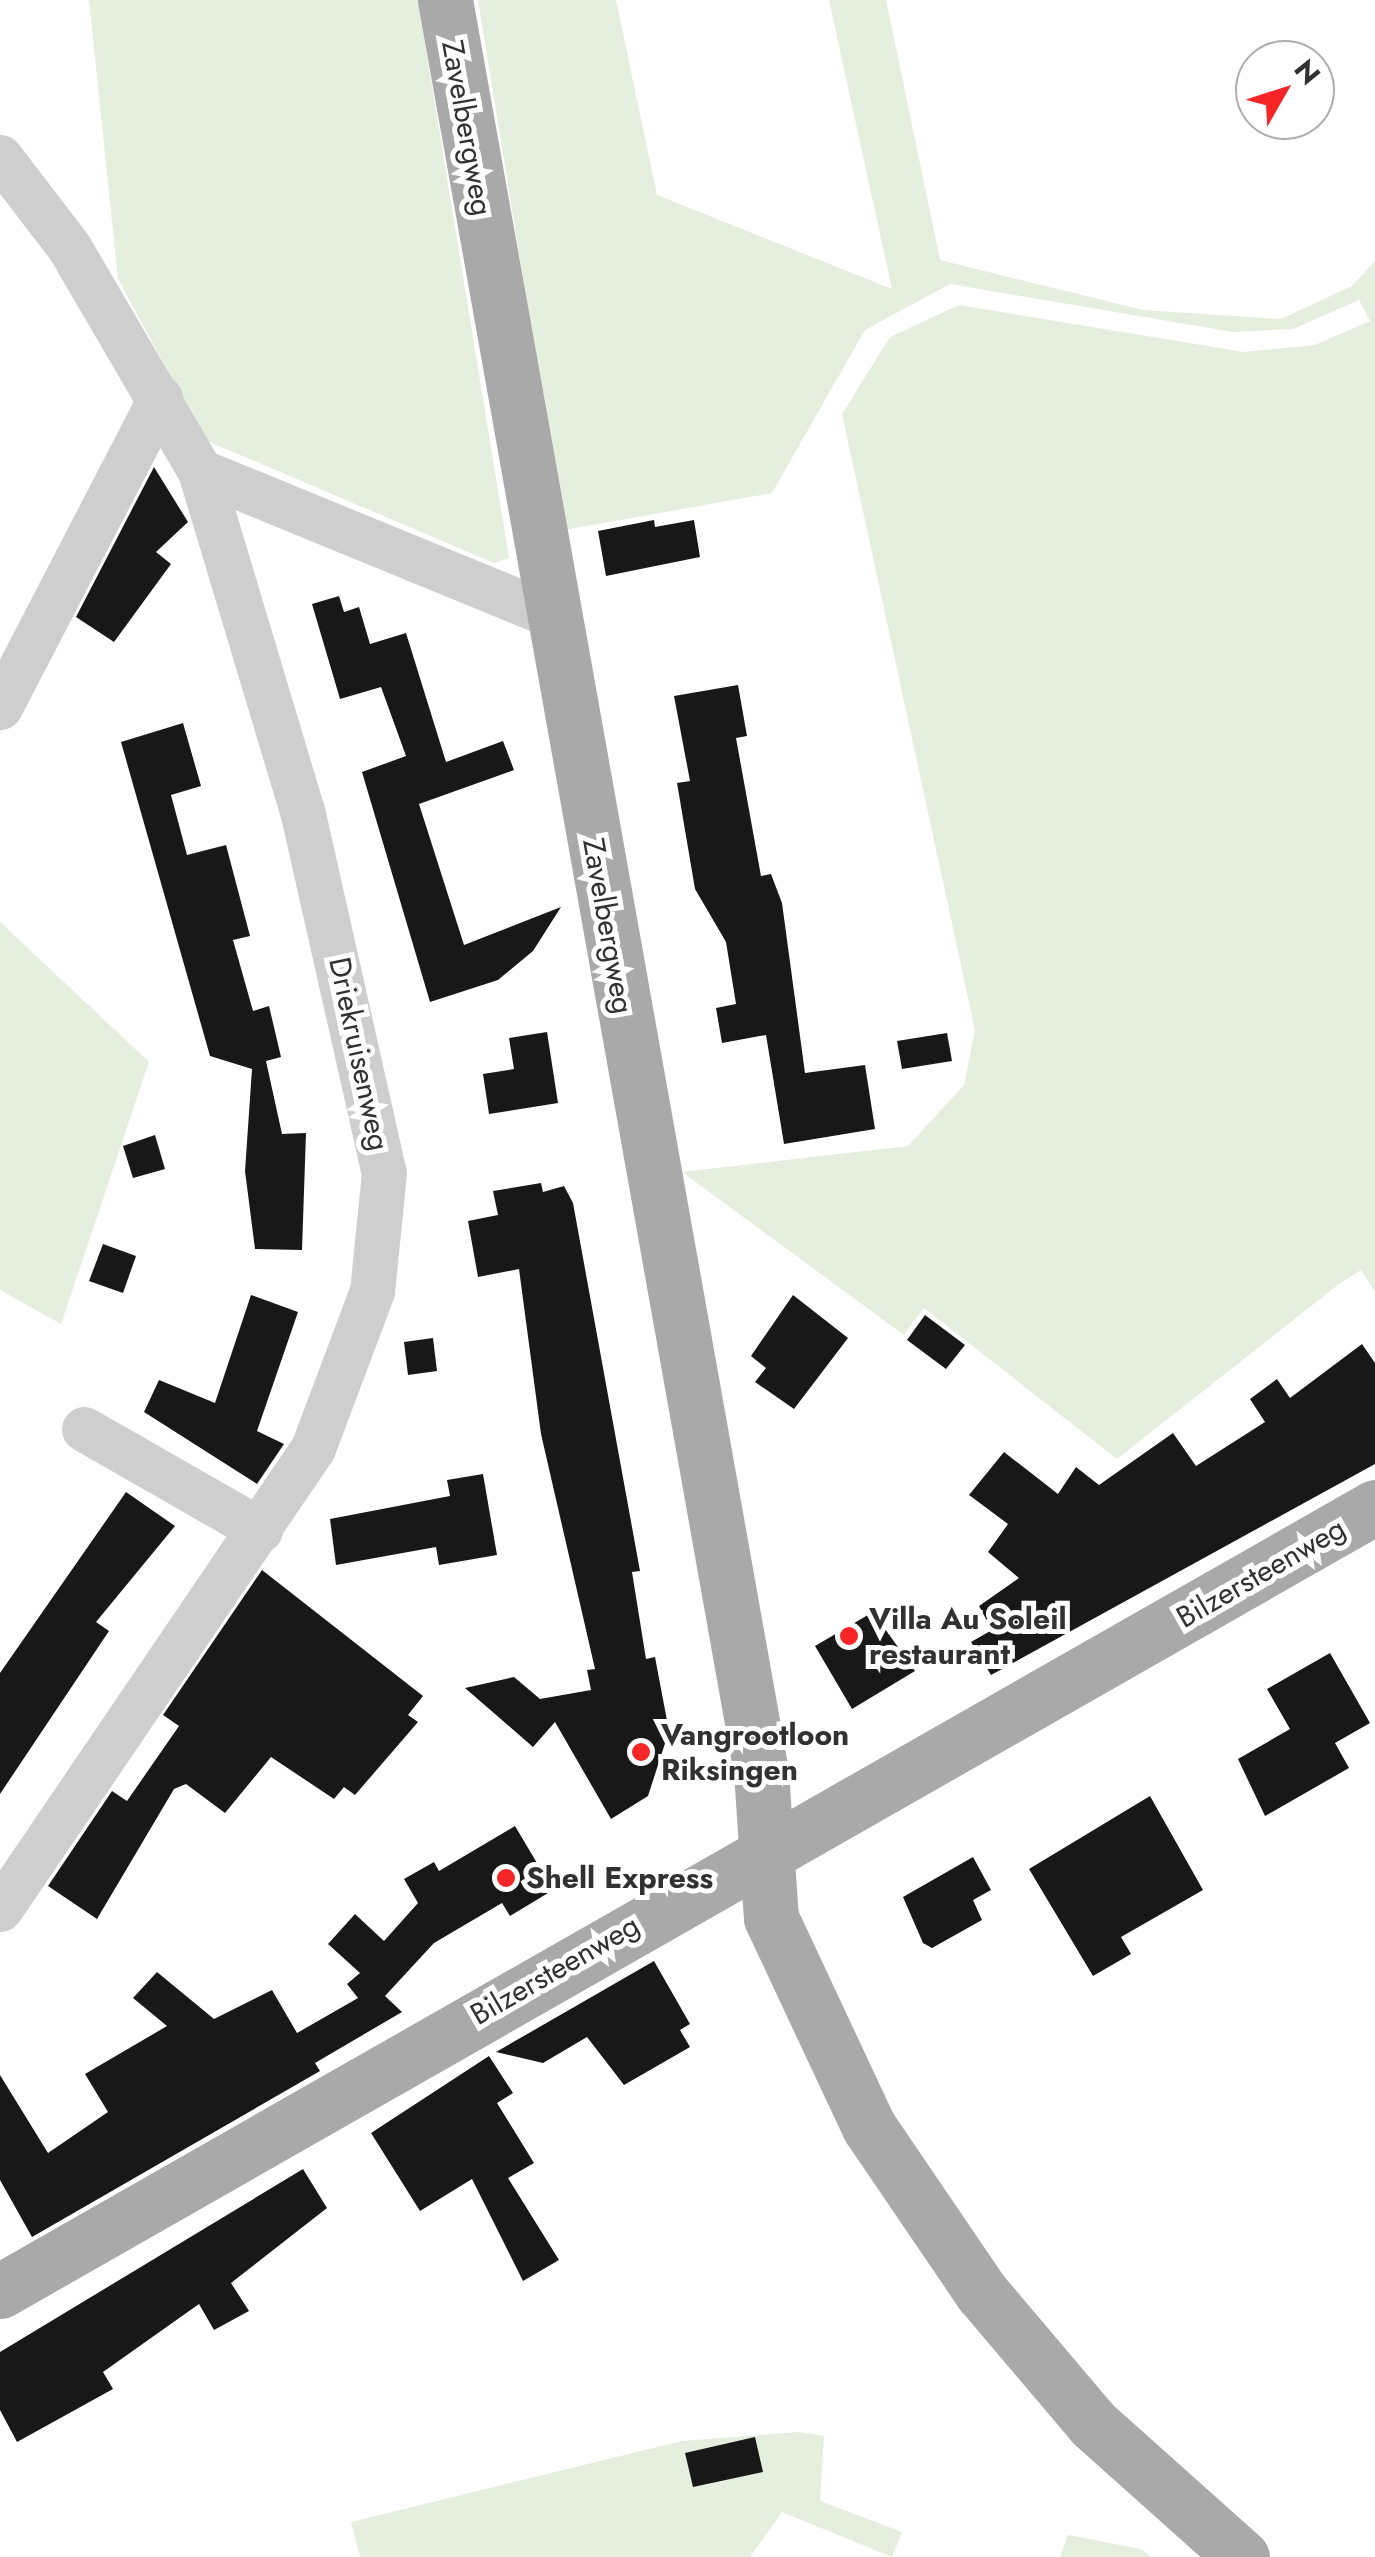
<!DOCTYPE html>
<html>
<head>
<meta charset="utf-8">
<style>
  body { margin:0 }
  #map { position:relative; width:1375px; height:2557px; overflow:hidden; background:#fff; font-family:Jost,sans-serif }
  div>[style] { position:absolute }
  .green>* { inset:0; background:#e6efde }
  .building>* { inset:0; background:#181818 }
  .minor>* { height:45px; margin:-22.5px; padding:0 22.5px; transform-origin:22.5px; border-radius:22.5px; background:#cecece }
  .major>* { height:55px; margin:-27.5px; padding:0 27.5px; transform-origin:27.5px; border-radius:27.5px; background:#a9a9a9 }
  .dots>* { width:28px; height:28px; translate:-50% -50%; box-sizing:border-box; border:5px solid #fff; border-radius:50% }
  span { translate:-50% -50%; white-space:nowrap; text-align:center; line-height:1.15; -webkit-text-stroke:10px #fff; paint-order:stroke }
  .street-label { font-size:30px; color:#313131 }
  .poi-label { font-size:30px; color:#313131; font-weight:700 }
  .left { translate:0 -50%; text-align:left }
  .north { position:absolute; left:1235px; top:40px; width:100px; height:100px; box-sizing:border-box; background:#fff; border:2px solid #adadad; border-radius:50%; rotate:51deg; font-size:28px; font-weight:700; line-height:40px; text-align:center; color:#313131 }
  .north::after { content:''; display:block; margin:auto; width:35px; height:45px; background:#f62526; clip-path:polygon(50% 0,100% 100%,50% 72%,0 100%) }
</style>
</head>
<body>
<div id="map">
  <div class="green">
    <div style="clip-path:polygon(89px 0,418px 0,509px 558px,494px 563px,205px 440px,118px 279px)"></div>
    <div style="clip-path:polygon(478px 0,616px 0,657px 195px,892px 289px,829px 0,886px 0,940px 260px,1143px 310px,1281px 319px,1352px 286px,1375px 261px,1375px 1292px,1361px 1270px,1339px 1284px,1117px 1459px,924px 1308px,904px 1335px,682px 1172px,908px 1146px,964px 1085px,975px 1030px,842px 414px,890px 337px,959px 305px,1244px 352px,1315px 345px,1370px 321px,1359px 300px,1293px 329px,1233px 332px,950px 284px,865px 330px,772px 493px,564px 530px)"></div>
    <div style="clip-path:polygon(0 922px,149px 1062px,61px 1324px,0 1290px)"></div>
    <div style="clip-path:polygon(799px 2432px,824px 2436px,820px 2501px,902px 2532px,892px 2557px,782px 2512px,750px 2557px,360px 2557px,351px 2522px,682px 2441px)"></div>
    <div style="clip-path:polygon(1068px 2535px,1141px 2549px,1152px 2557px,1060px 2557px)"></div>
  </div>
  <div class="building">
    <div style="clip-path:polygon(154px 467px,188px 522px,156px 552px,171px 564px,114px 642px,76px 617px)"></div>
    <div style="clip-path:polygon(654px 520px,655px 527px,694px 520px,700px 557px,606px 576px,598px 531px)"></div>
    <div style="clip-path:polygon(339px 596px,344px 612px,359px 607px,370px 644px,406px 633px,446px 762px,503px 741px,514px 770px,419px 804px,464px 945px,561px 907px,533px 951px,498px 980px,430px 1002px,362px 772px,406px 756px,381px 687px,340px 699px,312px 604px)"></div>
    <div style="clip-path:polygon(738px 685px,747px 736px,736px 738px,761px 876px,771px 874px,782px 903px,805px 1073px,865px 1065px,875px 1129px,784px 1144px,766px 1035px,722px 1043px,716px 1008px,736px 1004px,726px 942px,695px 889px,677px 783px,690px 781px,674px 696px)"></div>
    <div style="clip-path:polygon(183px 723px,201px 786px,171px 795px,187px 855px,226px 845px,250px 936px,233px 940px,253px 1011px,269px 1006px,281px 1057px,266px 1061px,282px 1134px,306px 1133px,302px 1250px,255px 1249px,245px 1171px,252px 1069px,210px 1056px,121px 742px)"></div>
    <div style="clip-path:polygon(547px 1032px,558px 1103px,489px 1114px,483px 1074px,514px 1069px,509px 1038px)"></div>
    <div style="clip-path:polygon(947px 1033px,952px 1061px,902px 1069px,897px 1041px)"></div>
    <div style="clip-path:polygon(155px 1135px,165px 1169px,133px 1178px,123px 1146px)"></div>
    <div style="clip-path:polygon(541px 1183px,543px 1192px,564px 1186px,573px 1203px,640px 1571px,632px 1572px,646px 1659px,655px 1657px,669px 1731px,648px 1796px,611px 1819px,555px 1722px,533px 1747px,465px 1688px,514px 1677px,540px 1699px,591px 1690px,587px 1670px,595px 1669px,541px 1434px,519px 1269px,478px 1277px,468px 1221px,498px 1215px,493px 1191px)"></div>
    <div style="clip-path:polygon(103px 1244px,136px 1256px,123px 1293px,89px 1281px)"></div>
    <div style="clip-path:polygon(251px 1295px,298px 1312px,257px 1431px,284px 1444px,257px 1484px,144px 1412px,159px 1380px,215px 1403px)"></div>
    <div style="clip-path:polygon(793px 1295px,848px 1338px,794px 1409px,755px 1382px,766px 1368px,751px 1356px)"></div>
    <div style="clip-path:polygon(925px 1315px,965px 1345px,946px 1369px,907px 1340px)"></div>
    <div style="clip-path:polygon(433px 1338px,437px 1371px,408px 1375px,404px 1342px)"></div>
    <div style="clip-path:polygon(1362px 1344px,1375px 1363px,1375px 1464px,991px 1675px,971px 1642px,992px 1630px,979px 1606px,1019px 1578px,988px 1552px,1008px 1524px,969px 1495px,1004px 1452px,1058px 1494px,1076px 1467px,1099px 1485px,1173px 1433px,1196px 1466px,1265px 1422px,1250px 1399px,1277px 1379px,1290px 1398px)"></div>
    <div style="clip-path:polygon(483px 1474px,497px 1555px,439px 1565px,436px 1547px,336px 1565px,330px 1519px,450px 1496px,447px 1480px)"></div>
    <div style="clip-path:polygon(126px 1492px,175px 1526px,96px 1622px,109px 1631px,0 1794px,0 1673px)"></div>
    <div style="clip-path:polygon(262px 1570px,423px 1696px,408px 1715px,418px 1722px,355px 1795px,344px 1787px,334px 1799px,271px 1757px,225px 1813px,186px 1784px,174px 1789px,97px 1919px,48px 1886px,112px 1791px,127px 1801px,179px 1726px,163px 1715px)"></div>
    <div style="clip-path:polygon(873px 1612px,915px 1671px,852px 1709px,815px 1646px)"></div>
    <div style="clip-path:polygon(1330px 1653px,1370px 1723px,1335px 1743px,1349px 1768px,1265px 1816px,1238px 1759px,1290px 1729px,1267px 1689px)"></div>
    <div style="clip-path:polygon(1150px 1796px,1203px 1890px,1121px 1937px,1131px 1954px,1093px 1976px,1029px 1869px)"></div>
    <div style="clip-path:polygon(515px 1826px,553px 1890px,510px 1916px,502px 1903px,434px 1943px,385px 1996px,402px 2012px,315px 2063px,320px 2071px,32px 2237px,0 2180px,0 2075px,48px 2153px,108px 2112px,85px 2074px,167px 2026px,133px 1998px,157px 1972px,214px 2019px,272px 1990px,297px 2033px,358px 1998px,347px 1984px,360px 1973px,328px 1944px,355px 1914px,384px 1941px,418px 1903px,404px 1879px,434px 1862px,439px 1871px)"></div>
    <div style="clip-path:polygon(973px 1857px,991px 1890px,973px 1900px,982px 1920px,932px 1948px,923px 1943px,903px 1897px)"></div>
    <div style="clip-path:polygon(654px 1961px,690px 2024px,680px 2030px,690px 2047px,624px 2085px,587px 2037px,543px 2063px,496px 2052px)"></div>
    <div style="clip-path:polygon(489px 2056px,513px 2093px,497px 2103px,534px 2163px,508px 2178px,559px 2260px,523px 2281px,472px 2179px,420px 2211px,371px 2133px)"></div>
    <div style="clip-path:polygon(303px 2169px,327px 2208px,231px 2283px,249px 2311px,214px 2330px,199px 2304px,103px 2372px,113px 2389px,17px 2442px,0 2410px,0 2352px)"></div>
    <div style="clip-path:polygon(755px 2437px,763px 2472px,693px 2487px,685px 2453px)"></div>
  </div>
  <div class="minor">
    <div style="left:0;top:157px;width:113px;rotate:52.5deg"></div>
    <div style="left:69px;top:247px;width:259px;rotate:59.7deg"></div>
    <div style="left:200px;top:471px;width:354px;rotate:73.3deg"></div>
    <div style="left:302px;top:810px;width:372px;rotate:77.3deg"></div>
    <div style="left:384px;top:1173px;width:119px;rotate:95.8deg"></div>
    <div style="left:372px;top:1291px;width:168px;rotate:110.6deg"></div>
    <div style="left:313px;top:1448px;width:557px;rotate:124.17deg"></div>
    <div style="left:200px;top:471px;width:382px;rotate:22.3deg"></div>
    <div style="left:0;top:707px;width:348px;rotate:-62.6deg"></div>
    <div style="left:84px;top:1429px;width:203px;rotate:29.8deg"></div>
  </div>
  <div class="major">
    <div style="left:445px;top:0;width:1800px;rotate:79.89deg"></div>
    <div style="left:761px;top:1772px;width:146px;rotate:86.1deg"></div>
    <div style="left:771px;top:1918px;width:231px;rotate:64.9deg"></div>
    <div style="left:869px;top:2127px;width:201px;rotate:55.8deg"></div>
    <div style="left:982px;top:2293px;width:172px;rotate:49.7deg"></div>
    <div style="left:1093px;top:2424px;width:200px;rotate:41.8deg"></div>
    <div style="left:0;top:2291px;width:1583px;rotate:-29.69deg"></div>
  </div>
  <div class="dots">
    <div style="left:849px;top:1636px;background:#f62526"></div>
    <div style="left:641px;top:1752px;background:#f62526"></div>
    <div style="left:506px;top:1878px;background:#f62526"></div>
  </div>
  <div class="street-label">
    <span style="left:467px;top:128px;rotate:80deg">Zavelbergweg</span>
    <span style="left:608px;top:926px;rotate:80deg">Zavelbergweg</span>
    <span style="left:359px;top:1054px;rotate:78deg">Driekruisenweg</span>
    <span style="left:1261px;top:1573px;rotate:-30deg">Bilzersteenweg</span>
    <span style="left:555px;top:1970px;rotate:-30deg">Bilzersteenweg</span>
  </div>
  <div class="poi-label">
    <span class="left" style="left:869px;top:1636px">Villa Au Soleil<br>restaurant</span>
    <span class="left" style="left:661px;top:1752px">Vangrootloon<br>Riksingen</span>
    <span class="left" style="left:526px;top:1878px">Shell Express</span>
  </div>
  <div class="north">N</div>
</div>
</body>
</html>
